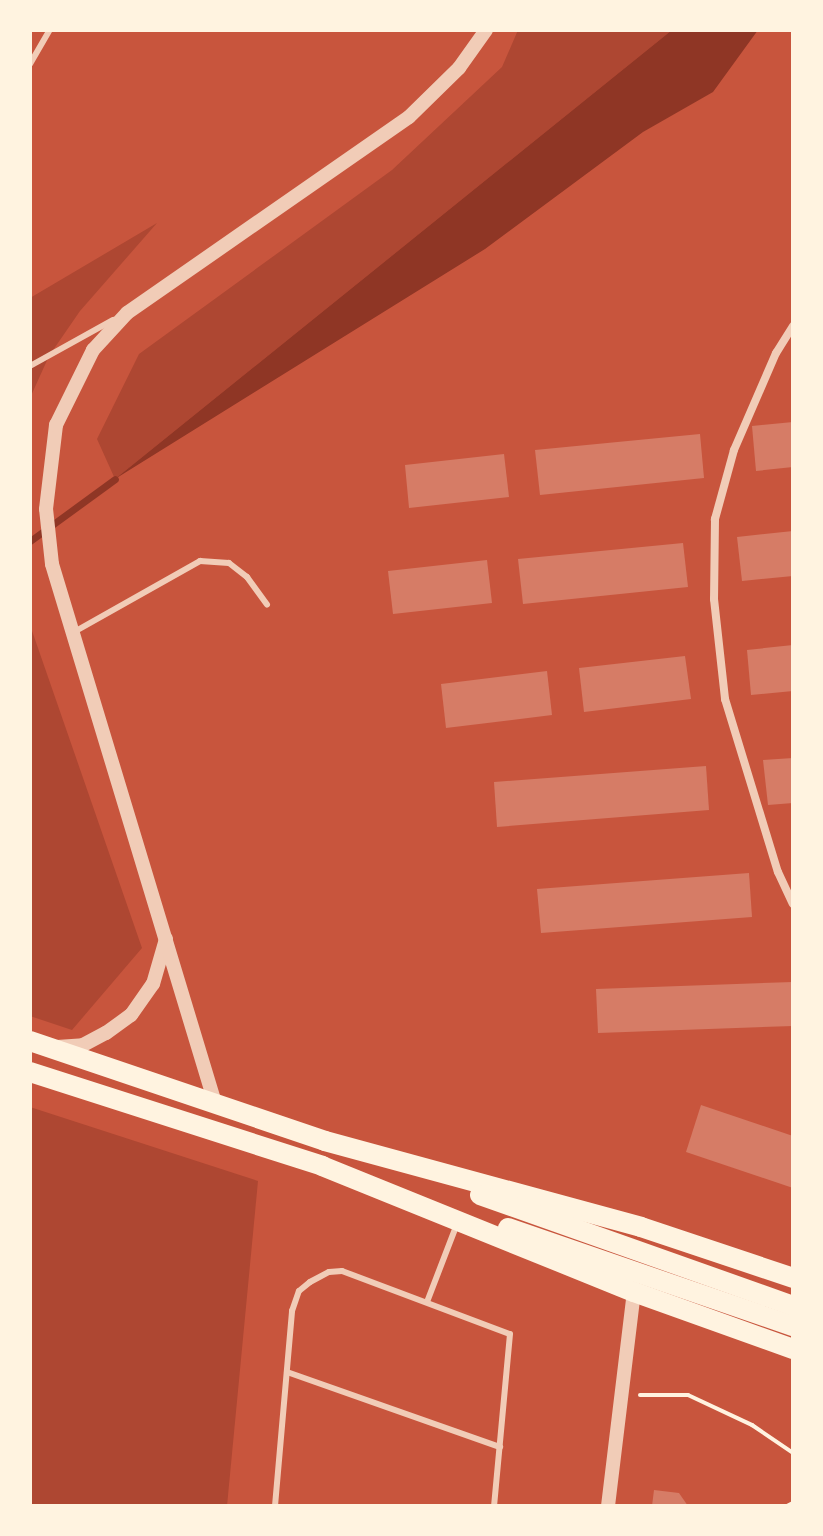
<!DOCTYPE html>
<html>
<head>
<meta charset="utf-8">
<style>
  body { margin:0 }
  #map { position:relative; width:823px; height:1536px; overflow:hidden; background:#c8553d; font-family:"Varela Round",sans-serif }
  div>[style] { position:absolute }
  .green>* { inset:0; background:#ae4732 }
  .water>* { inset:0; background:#8f3625 }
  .stream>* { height:7px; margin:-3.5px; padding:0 3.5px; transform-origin:3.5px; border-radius:3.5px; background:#8f3625 }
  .building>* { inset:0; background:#d67c66 }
  .path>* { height:4px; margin:-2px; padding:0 2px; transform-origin:2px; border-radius:2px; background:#fff3e0 }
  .service>* { height:6px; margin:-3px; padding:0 3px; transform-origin:3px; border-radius:3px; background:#f1ccb7 }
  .minor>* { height:8px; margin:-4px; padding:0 4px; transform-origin:4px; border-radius:4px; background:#f1ccb7 }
  .tertiary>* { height:14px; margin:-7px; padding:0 7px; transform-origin:7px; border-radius:7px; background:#f1ccb7 }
  .primary>* { height:20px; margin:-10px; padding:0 10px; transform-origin:10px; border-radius:10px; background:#fff3e0 }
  span { translate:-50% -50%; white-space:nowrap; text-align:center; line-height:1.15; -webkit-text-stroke:6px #fff3e0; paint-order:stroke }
  .frame { position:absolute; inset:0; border:32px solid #fff3e0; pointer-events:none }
</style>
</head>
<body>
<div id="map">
  <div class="green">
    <div style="clip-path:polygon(518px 30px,672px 30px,115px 479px,97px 439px,139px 354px,392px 170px,502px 67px)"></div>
    <div style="clip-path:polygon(157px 223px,80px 311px,49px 356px,30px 398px,30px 298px)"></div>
    <div style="clip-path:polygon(30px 625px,142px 948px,72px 1030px,30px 1016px)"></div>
    <div style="clip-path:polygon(30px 1107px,258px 1181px,227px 1506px,30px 1506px)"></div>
  </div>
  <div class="water">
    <div style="clip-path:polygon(672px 30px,758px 30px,713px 92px,643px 132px,485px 249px,115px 479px)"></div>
  </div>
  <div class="stream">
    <div style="left:30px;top:541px;width:105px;rotate:-36.1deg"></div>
  </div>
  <div class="building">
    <div style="clip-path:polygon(793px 422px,793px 467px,756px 471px,752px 426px)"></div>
    <div style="clip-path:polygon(700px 434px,704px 478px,540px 495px,535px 450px)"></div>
    <div style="clip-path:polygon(504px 454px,509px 497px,409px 508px,405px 465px)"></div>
    <div style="clip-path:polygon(793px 531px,793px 576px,742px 581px,737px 537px)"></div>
    <div style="clip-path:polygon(683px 543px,688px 587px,523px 604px,518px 559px)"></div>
    <div style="clip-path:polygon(487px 560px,492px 603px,393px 614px,388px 571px)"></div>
    <div style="clip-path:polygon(793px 645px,793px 691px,751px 695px,747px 650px)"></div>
    <div style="clip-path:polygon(685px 656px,691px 699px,584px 712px,579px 668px)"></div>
    <div style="clip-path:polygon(547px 671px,552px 715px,446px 728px,441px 684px)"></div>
    <div style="clip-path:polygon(793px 758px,793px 803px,768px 805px,763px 760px)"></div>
    <div style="clip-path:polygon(706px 766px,709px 810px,497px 827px,494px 782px)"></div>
    <div style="clip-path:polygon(749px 873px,752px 917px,541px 933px,537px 889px)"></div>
    <div style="clip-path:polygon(793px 982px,793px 1026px,598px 1033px,596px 989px)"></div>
    <div style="clip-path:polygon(701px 1105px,793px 1136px,793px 1188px,686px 1152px)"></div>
    <div style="clip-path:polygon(654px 1490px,679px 1493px,688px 1506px,652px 1506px)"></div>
  </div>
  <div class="path">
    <div style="left:640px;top:1395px;width:48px"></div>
    <div style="left:688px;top:1395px;width:71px;rotate:25.1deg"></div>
    <div style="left:752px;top:1425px;width:50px;rotate:34.3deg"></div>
    <div style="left:787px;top:1506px;width:7px;rotate:-27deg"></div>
  </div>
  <div class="service">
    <div style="left:30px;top:64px;width:39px;rotate:-60deg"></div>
    <div style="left:30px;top:366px;width:95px;rotate:-29deg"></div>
    <div style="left:74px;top:632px;width:145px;rotate:-29.4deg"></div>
    <div style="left:200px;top:561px;width:29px;rotate:4deg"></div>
    <div style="left:229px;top:563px;width:23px;rotate:38deg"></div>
    <div style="left:247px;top:577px;width:34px;rotate:54deg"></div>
    <div style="left:427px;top:1302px;width:84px;rotate:-69deg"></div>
    <div style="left:287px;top:1372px;width:226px;rotate:19.4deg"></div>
    <div style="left:275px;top:1506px;width:196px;rotate:-85deg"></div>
    <div style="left:292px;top:1311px;width:21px;rotate:-71deg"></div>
    <div style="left:299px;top:1291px;width:14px;rotate:-39deg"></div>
    <div style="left:310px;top:1282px;width:21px;rotate:-28deg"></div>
    <div style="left:329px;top:1272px;width:13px;rotate:-4deg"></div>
    <div style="left:342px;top:1271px;width:179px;rotate:20.6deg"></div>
    <div style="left:510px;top:1334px;width:173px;rotate:95.3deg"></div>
  </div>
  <div class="minor">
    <div style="left:793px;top:326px;width:32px;rotate:122deg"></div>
    <div style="left:776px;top:353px;width:106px;rotate:113.4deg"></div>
    <div style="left:734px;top:450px;width:72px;rotate:105.4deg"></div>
    <div style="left:715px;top:519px;width:80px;rotate:90.7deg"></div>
    <div style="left:714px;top:599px;width:101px;rotate:83.7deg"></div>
    <div style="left:725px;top:699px;width:181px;rotate:73deg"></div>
    <div style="left:778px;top:872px;width:35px;rotate:65deg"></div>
  </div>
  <div class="tertiary">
    <div style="left:57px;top:1047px;width:26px;rotate:-4deg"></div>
    <div style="left:83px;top:1045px;width:26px;rotate:-28deg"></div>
    <div style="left:106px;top:1033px;width:31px;rotate:-36deg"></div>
    <div style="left:131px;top:1015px;width:38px;rotate:-55deg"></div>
    <div style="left:153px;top:984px;width:47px;rotate:-73.9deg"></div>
    <div style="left:215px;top:1103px;width:563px;rotate:-106.83deg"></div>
    <div style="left:52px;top:564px;width:55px;rotate:-96.2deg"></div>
    <div style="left:46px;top:509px;width:85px;rotate:-83.2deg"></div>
    <div style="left:56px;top:425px;width:84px;rotate:-63.7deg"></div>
    <div style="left:93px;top:350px;width:50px;rotate:-47.4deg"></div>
    <div style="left:127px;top:313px;width:343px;rotate:-34.8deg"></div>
    <div style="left:409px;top:117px;width:70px;rotate:-44.4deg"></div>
    <div style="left:459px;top:68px;width:47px;rotate:-54.6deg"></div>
    <div style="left:608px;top:1506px;width:216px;rotate:-83.1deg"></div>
  </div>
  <div class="primary">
    <div style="left:30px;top:1041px;width:311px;rotate:18.7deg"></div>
    <div style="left:325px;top:1141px;width:327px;rotate:15.2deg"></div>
    <div style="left:641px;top:1227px;width:160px;rotate:18.5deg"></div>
    <div style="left:30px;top:1072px;width:307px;rotate:17.8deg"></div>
    <div style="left:322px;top:1166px;width:336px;rotate:22deg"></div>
    <div style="left:634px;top:1292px;width:169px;rotate:19.7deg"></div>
    <div style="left:480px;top:1195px;width:332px;rotate:19.5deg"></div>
    <div style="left:508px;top:1228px;width:301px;rotate:19deg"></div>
  </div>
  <div class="frame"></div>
</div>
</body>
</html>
